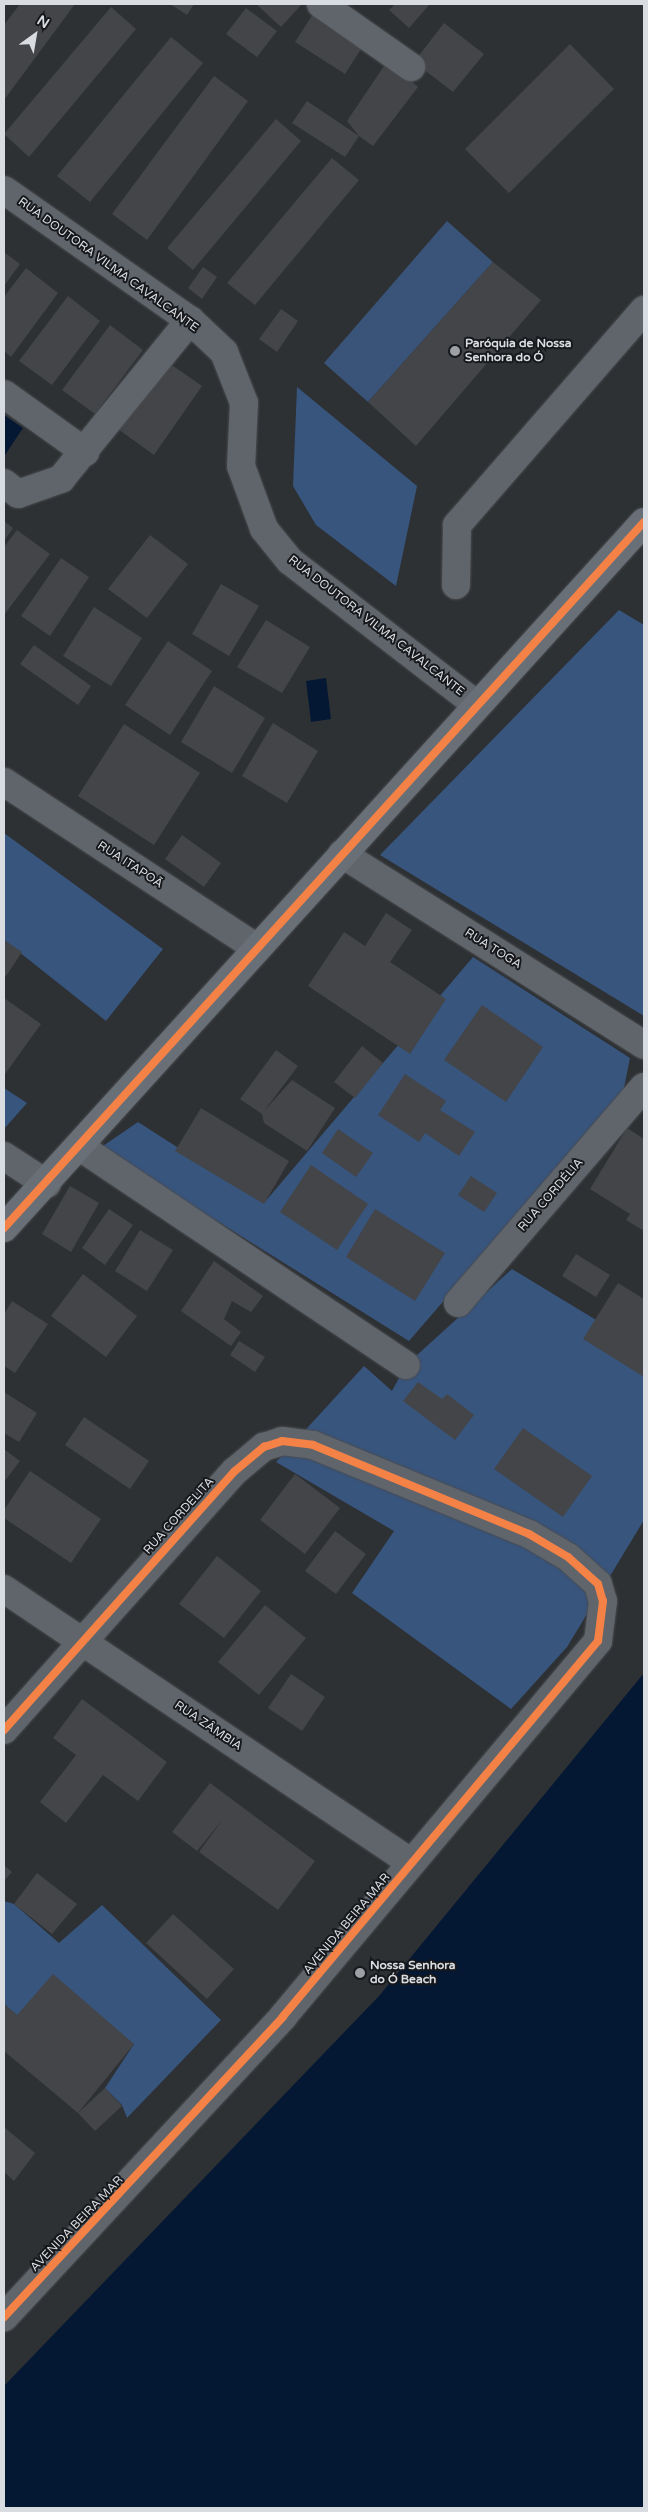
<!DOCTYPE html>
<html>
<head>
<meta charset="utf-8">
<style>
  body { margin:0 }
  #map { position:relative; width:648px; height:2512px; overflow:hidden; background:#2e3134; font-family:"Varela Round",sans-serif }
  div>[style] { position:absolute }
  .green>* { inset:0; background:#3a5479 }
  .forest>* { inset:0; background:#38557e }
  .water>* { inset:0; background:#041834 }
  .building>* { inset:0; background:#434548 }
  .roads { filter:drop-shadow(0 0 1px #4a4c4f) drop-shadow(0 0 1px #4a4c4f) }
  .minor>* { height:28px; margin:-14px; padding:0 14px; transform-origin:14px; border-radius:14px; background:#60656c }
  .major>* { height:28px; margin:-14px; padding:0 14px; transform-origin:14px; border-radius:14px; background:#696f77 }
  .cycleway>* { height:8px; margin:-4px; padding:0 4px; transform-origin:4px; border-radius:4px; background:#f48246 }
  .dots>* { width:14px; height:14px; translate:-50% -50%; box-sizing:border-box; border:2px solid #16181b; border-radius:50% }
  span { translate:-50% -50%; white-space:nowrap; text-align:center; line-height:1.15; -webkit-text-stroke:4px #16181b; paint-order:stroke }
  .street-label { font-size:12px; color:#d9dce0 }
  .poi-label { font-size:12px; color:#d9dce0; font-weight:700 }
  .left { translate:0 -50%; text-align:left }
  .frame { position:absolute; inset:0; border:5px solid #d9dce0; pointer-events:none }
  .north { position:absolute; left:10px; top:10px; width:50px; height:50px; -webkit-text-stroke:4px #16181b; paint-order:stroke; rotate:32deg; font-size:14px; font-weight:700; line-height:20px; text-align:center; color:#d9dce0 }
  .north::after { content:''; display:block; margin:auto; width:18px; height:22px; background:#d9dce0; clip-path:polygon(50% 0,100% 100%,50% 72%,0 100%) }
</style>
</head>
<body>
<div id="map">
  <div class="green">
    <div style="clip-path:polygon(447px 221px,493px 262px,368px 402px,324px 363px)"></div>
  </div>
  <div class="forest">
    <div style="clip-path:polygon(297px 387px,417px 486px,396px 586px,316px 525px,293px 486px)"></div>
    <div style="clip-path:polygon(619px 610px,644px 625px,644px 1016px,380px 855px)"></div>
    <div style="clip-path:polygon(4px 833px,163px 949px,106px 1021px,4px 940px)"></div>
    <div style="clip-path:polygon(473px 957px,630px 1058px,623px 1093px,409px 1341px,100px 1148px,138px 1122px,264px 1203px)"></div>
    <div style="clip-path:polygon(4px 1088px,27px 1103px,4px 1129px)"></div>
    <div style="clip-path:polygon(512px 1269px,644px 1349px,644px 1520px,567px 1647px,511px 1709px,352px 1593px,394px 1531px,276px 1462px,364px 1366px,392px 1391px,406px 1365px)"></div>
    <div style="clip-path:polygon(4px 1901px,14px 1904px,59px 1943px,102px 1905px,221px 2020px,127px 2118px,122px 2105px,105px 2088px,134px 2044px,17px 2015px,4px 2004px)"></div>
  </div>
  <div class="water">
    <div style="clip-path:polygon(4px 415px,23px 428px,5px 455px,4px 455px)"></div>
    <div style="clip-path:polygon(326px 678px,331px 719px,311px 722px,306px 681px)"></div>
    <div style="clip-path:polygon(644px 1673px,644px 2508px,4px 2508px,4px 2386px,379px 1996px)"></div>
  </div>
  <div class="building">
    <div style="clip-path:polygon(20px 4px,75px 4px,4px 100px,4px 25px)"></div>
    <div style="clip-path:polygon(170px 4px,194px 4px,187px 15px)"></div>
    <div style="clip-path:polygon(256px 4px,302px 4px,281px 27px)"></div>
    <div style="clip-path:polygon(395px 4px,430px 4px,409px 28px,389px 10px)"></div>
    <div style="clip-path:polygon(111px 7px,136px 29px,29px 157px,4px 134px)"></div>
    <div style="clip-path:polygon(246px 8px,277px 31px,257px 57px,226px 34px)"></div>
    <div style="clip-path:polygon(313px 14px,363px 46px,345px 74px,295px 42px)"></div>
    <div style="clip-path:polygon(444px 23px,484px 54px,453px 92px,414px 62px)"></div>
    <div style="clip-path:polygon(171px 37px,203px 63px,90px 202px,57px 176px)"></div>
    <div style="clip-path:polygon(570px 44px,614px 89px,509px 193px,465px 149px)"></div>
    <div style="clip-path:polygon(388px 60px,418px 87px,373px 146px,359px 136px,345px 157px,292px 123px,307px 101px,359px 136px,347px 121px)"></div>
    <div style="clip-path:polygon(214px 76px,248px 101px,147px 240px,112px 214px)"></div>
    <div style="clip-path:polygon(276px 119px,301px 141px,193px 270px,167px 248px)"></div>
    <div style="clip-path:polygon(332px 158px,359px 180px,255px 305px,227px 283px)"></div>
    <div style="clip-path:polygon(4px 252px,20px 264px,4px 286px)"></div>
    <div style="clip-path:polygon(493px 262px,541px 300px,416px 446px,368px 402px)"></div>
    <div style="clip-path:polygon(203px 267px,217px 277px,202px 299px,188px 288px)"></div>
    <div style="clip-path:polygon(26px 268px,58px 293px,11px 357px,4px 351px,4px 297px)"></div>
    <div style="clip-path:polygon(68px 296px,100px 321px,52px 385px,19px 361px)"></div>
    <div style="clip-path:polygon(281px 309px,298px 321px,277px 352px,259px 339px)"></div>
    <div style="clip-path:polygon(110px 325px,143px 350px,95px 414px,62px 390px)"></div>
    <div style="clip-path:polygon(166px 361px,202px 386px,154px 455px,118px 429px)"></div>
    <div style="clip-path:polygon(4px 521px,13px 528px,4px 541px)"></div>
    <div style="clip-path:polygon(17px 530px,50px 554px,4px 615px,4px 547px)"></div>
    <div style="clip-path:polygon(150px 535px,188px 564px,147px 618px,108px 589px)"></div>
    <div style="clip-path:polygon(61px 558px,89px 577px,50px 636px,21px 616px)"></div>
    <div style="clip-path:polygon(221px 584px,259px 606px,229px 656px,192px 634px)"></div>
    <div style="clip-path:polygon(94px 607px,142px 638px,111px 686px,63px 656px)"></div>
    <div style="clip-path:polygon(266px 620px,310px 647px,282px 693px,237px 667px)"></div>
    <div style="clip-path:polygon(168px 641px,212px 671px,170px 735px,125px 705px)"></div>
    <div style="clip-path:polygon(34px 645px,91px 686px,78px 705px,20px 664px)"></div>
    <div style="clip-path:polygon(214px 686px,265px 718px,232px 773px,181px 742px)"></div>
    <div style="clip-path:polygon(273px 723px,318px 751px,287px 803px,242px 776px)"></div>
    <div style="clip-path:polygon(124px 724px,200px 773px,154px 845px,78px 796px)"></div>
    <div style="clip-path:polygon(182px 835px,221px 863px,204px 887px,165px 859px)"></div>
    <div style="clip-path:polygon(386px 913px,412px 930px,390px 962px,446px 999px,410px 1054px,308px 986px,344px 932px,365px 946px)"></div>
    <div style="clip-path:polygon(4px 940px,22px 952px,4px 979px)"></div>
    <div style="clip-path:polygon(4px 998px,41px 1024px,5px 1074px,4px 1074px)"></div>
    <div style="clip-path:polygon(482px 1005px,543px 1047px,506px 1102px,444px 1060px)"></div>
    <div style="clip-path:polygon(362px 1046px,383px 1063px,355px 1098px,334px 1082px)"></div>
    <div style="clip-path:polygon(276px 1050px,298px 1066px,264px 1111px,292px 1080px,335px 1108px,307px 1151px,264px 1123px,262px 1114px,240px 1099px)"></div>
    <div style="clip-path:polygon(405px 1074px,446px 1101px,440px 1110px,475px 1132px,459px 1156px,425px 1133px,419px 1142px,378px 1115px)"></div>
    <div style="clip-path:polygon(201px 1108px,289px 1161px,264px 1204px,175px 1151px)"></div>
    <div style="clip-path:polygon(627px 1128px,644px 1139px,644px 1231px,626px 1220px,630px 1214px,590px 1189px)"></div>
    <div style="clip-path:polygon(338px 1129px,373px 1153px,356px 1177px,322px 1153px)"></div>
    <div style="clip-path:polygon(311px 1165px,368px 1204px,337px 1250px,280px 1212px)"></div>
    <div style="clip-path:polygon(471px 1176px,497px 1193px,484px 1212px,458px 1195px)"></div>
    <div style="clip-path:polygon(70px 1186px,99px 1203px,71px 1252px,42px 1234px)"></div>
    <div style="clip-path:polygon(109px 1209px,133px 1225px,105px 1265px,82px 1248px)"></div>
    <div style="clip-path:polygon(375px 1209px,445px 1253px,415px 1301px,346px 1257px)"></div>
    <div style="clip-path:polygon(140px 1230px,173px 1250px,147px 1291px,115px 1271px)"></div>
    <div style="clip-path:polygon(576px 1254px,610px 1275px,596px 1297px,562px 1276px)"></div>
    <div style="clip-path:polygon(214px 1261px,263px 1296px,251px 1312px,232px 1301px,224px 1319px,241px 1332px,231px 1346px,181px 1311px)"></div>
    <div style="clip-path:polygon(83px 1274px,137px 1316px,106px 1357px,51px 1316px)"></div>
    <div style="clip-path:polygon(618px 1283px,644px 1299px,644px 1377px,583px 1339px)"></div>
    <div style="clip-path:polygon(12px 1301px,48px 1324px,15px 1373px,4px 1366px,4px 1314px)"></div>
    <div style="clip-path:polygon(239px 1341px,265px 1357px,255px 1372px,230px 1355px)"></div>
    <div style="clip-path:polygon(418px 1382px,442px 1399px,447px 1394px,474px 1415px,455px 1440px,403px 1401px)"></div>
    <div style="clip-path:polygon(4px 1392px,37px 1413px,19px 1442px,4px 1433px)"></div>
    <div style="clip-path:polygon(84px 1417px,149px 1461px,130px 1489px,65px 1445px)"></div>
    <div style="clip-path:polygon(523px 1428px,592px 1476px,563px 1517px,494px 1469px)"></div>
    <div style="clip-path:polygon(4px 1449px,20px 1461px,4px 1482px)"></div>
    <div style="clip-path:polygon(30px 1471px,101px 1519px,71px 1563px,4px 1518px,4px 1510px)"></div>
    <div style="clip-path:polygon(295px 1474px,340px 1508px,305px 1554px,260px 1520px)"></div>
    <div style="clip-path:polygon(335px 1531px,366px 1554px,336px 1594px,305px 1571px)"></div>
    <div style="clip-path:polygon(217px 1556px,261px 1591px,224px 1638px,179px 1604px)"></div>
    <div style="clip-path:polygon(265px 1605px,306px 1638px,259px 1695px,218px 1662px)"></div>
    <div style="clip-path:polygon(291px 1674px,325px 1697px,302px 1731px,268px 1708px)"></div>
    <div style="clip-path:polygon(82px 1699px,167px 1762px,138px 1801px,103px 1775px,66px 1823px,40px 1802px,76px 1755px,53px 1738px)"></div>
    <div style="clip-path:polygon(210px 1783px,315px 1861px,278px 1910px,199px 1852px,223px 1819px,197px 1851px,172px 1832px)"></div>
    <div style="clip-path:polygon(4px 1865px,12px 1872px,4px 1881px)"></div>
    <div style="clip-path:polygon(37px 1873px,77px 1904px,52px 1934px,14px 1904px)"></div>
    <div style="clip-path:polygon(173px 1914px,234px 1969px,207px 1999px,146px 1943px)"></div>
    <div style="clip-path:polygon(53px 1974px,134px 2044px,78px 2113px,4px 2051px,4px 2004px,17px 2015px)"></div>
    <div style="clip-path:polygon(105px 2088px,122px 2106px,95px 2131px,78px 2113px)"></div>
    <div style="clip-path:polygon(4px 2127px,35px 2153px,14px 2181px,4px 2172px)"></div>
  </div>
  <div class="roads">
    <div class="minor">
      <div style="left:321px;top:4px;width:110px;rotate:35deg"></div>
      <div style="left:4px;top:190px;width:227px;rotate:35deg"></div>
      <div style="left:190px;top:320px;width:47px;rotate:43.3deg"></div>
      <div style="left:224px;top:352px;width:55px;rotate:68.6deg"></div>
      <div style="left:244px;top:403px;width:63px;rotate:92.7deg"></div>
      <div style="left:241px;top:466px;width:67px;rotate:69.9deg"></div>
      <div style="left:264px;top:529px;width:41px;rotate:50.9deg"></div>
      <div style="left:290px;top:561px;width:236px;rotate:37.6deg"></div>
      <div style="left:4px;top:394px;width:100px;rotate:35.6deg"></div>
      <div style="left:4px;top:483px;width:18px;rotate:38deg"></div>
      <div style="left:18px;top:494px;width:46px;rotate:-19.2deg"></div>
      <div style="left:61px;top:479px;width:205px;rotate:-50.9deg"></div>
      <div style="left:456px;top:585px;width:60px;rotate:-89deg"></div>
      <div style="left:457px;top:525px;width:285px;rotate:-49deg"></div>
      <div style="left:4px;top:782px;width:303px;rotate:33.3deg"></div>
      <div style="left:342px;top:854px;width:357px;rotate:32.3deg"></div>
      <div style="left:80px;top:1147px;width:392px;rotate:33.8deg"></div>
      <div style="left:4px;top:1156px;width:51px;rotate:33.1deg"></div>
      <div style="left:458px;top:1303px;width:285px;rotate:-49.3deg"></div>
      <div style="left:4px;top:1589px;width:491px;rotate:33.9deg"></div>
      <div style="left:4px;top:1730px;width:347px;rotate:-48.3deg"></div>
      <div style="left:235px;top:1471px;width:38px;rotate:-40deg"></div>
      <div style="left:264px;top:1447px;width:19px;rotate:-18deg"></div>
      <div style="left:282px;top:1441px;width:31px;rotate:7deg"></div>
      <div style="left:313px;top:1445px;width:234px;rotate:22.4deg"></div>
      <div style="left:529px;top:1534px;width:45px;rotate:30.5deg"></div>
      <div style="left:568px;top:1557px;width:40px;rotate:42deg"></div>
      <div style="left:598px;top:1584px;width:18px;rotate:74deg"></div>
      <div style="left:603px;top:1601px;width:40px;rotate:97.1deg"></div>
      <div style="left:598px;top:1641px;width:491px;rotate:130deg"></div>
      <div style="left:283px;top:2017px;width:410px;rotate:132.9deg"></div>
    </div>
    <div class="major">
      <div style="left:4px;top:1228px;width:953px;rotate:-47.81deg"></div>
    </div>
  </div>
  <div class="cycleway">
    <div style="left:4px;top:1228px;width:953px;rotate:-47.81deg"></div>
    <div style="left:4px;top:1730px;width:347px;rotate:-48.3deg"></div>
    <div style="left:235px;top:1471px;width:38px;rotate:-40deg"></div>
    <div style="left:264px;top:1447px;width:19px;rotate:-18deg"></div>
    <div style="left:282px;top:1441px;width:31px;rotate:7deg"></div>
    <div style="left:313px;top:1445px;width:234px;rotate:22.4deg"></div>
    <div style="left:529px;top:1534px;width:45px;rotate:30.5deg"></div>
    <div style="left:568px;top:1557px;width:40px;rotate:42deg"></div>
    <div style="left:598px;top:1584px;width:18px;rotate:74deg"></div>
    <div style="left:603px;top:1601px;width:40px;rotate:97.1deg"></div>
    <div style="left:598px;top:1641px;width:491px;rotate:130deg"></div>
    <div style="left:283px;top:2017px;width:410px;rotate:132.9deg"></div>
  </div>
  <div class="dots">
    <div style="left:455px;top:351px;background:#9da0a4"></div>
    <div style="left:360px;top:1973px;background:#9da0a4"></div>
  </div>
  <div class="street-label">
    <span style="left:108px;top:265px;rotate:36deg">RUA DOUTORA VILMA CAVALCANTE</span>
    <span style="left:376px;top:626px;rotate:38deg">RUA DOUTORA VILMA CAVALCANTE</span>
    <span style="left:130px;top:865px;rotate:33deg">RUA ITAPOÃ</span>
    <span style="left:493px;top:949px;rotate:32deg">RUA TOGA</span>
    <span style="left:551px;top:1195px;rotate:-49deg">RUA CORDÉLIA</span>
    <span style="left:179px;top:1516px;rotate:-48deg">RUA CORDELITA</span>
    <span style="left:208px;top:1726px;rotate:34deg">RUA ZÂMBIA</span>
    <span style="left:347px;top:1924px;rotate:-50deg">AVENIDA BEIRA MAR</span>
    <span style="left:77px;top:2224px;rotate:-46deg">AVENIDA BEIRA MAR</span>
  </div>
  <div class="poi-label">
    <span class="left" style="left:465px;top:351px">Paróquia de Nossa<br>Senhora do Ó</span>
    <span class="left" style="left:370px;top:1973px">Nossa Senhora<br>do Ó Beach</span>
  </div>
  <div class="frame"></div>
  <div class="north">N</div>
</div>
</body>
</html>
